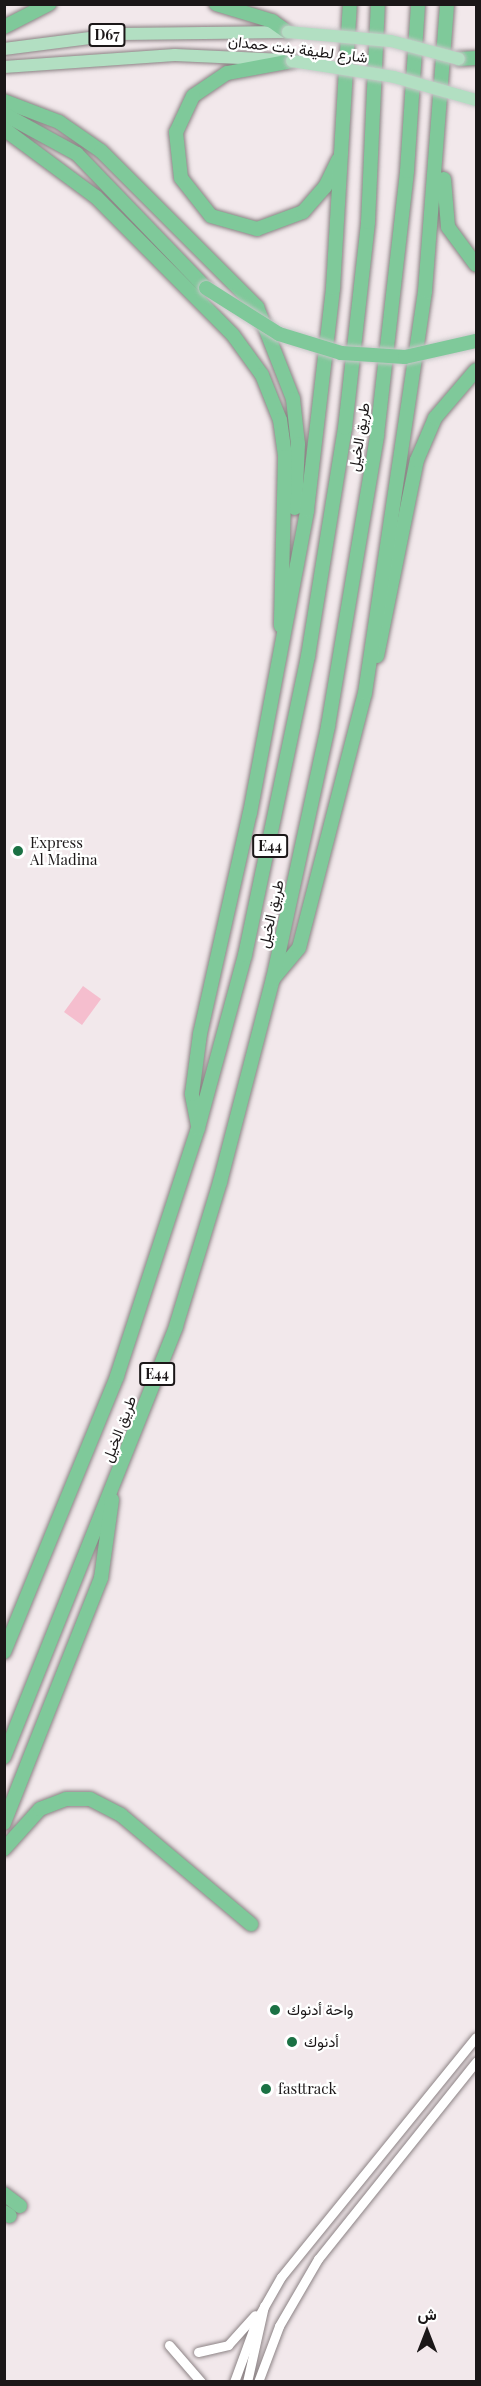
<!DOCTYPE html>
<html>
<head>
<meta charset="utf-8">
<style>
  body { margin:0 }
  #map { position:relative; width:481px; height:2386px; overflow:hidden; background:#f2e8eb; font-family:"Playfair Display",Vazirmatn,serif }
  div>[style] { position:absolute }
  .green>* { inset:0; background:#f5bece }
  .roads { filter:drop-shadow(0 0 2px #8c8385) drop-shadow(0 0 2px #8c8385) }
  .tertiary>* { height:9px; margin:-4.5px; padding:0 4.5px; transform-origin:4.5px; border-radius:4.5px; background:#fff }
  .primary>* { height:12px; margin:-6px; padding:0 6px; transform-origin:6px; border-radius:6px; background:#b2dfc2 }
  .motorway>* { height:14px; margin:-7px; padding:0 7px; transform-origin:7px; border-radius:7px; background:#7fc99a }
  .bridges { filter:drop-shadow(0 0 2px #c8c7c8) drop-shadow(0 0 2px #c8c7c8) }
  .primary-bridge>* { height:12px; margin:-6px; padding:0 6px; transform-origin:6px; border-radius:6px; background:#b2dfc2 }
  .motorway-bridge>* { height:14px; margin:-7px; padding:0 7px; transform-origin:7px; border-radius:7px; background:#7fc99a }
  .dots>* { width:16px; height:16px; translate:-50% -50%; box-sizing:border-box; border:3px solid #fff; border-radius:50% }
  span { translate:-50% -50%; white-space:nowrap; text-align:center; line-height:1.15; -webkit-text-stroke:4.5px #fff; paint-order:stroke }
  .shield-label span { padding:2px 4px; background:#fff; border:2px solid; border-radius:4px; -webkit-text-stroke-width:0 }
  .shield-label { font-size:14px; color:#1b1718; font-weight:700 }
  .street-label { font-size:15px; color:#1b1718 }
  .poi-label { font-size:15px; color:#1b1718 }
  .left { translate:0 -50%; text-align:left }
  .frame { position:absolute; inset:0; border:6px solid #1b1718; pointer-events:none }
  .north { position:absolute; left:397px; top:2302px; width:60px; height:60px; -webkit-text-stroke:4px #fff; paint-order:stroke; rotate:0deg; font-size:16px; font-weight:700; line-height:24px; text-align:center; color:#1b1718 }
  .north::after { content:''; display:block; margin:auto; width:21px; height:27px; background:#1b1718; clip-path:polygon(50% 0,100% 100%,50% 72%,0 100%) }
</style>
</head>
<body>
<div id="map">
  <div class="green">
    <div style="clip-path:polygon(83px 986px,101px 999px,82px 1025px,64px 1012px)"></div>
  </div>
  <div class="roads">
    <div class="tertiary">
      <div style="left:169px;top:2345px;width:49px;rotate:49.1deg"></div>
      <div style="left:198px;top:2352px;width:31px;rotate:-13deg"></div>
      <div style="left:228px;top:2345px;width:40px;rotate:-48deg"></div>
      <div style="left:234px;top:2382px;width:67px;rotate:-69.9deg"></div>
      <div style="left:257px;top:2319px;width:48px;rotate:-60.3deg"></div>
      <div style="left:281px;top:2277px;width:309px;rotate:-50.9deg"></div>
      <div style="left:247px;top:2382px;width:78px;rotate:-77.4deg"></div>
      <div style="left:258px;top:2382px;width:60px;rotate:-69.4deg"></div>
      <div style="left:279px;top:2326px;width:78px;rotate:-59.8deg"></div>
      <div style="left:318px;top:2259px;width:253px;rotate:-51.3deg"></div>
    </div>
    <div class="primary">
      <div style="left:4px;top:49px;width:118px;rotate:-7.3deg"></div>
      <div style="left:121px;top:34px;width:167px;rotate:-0.7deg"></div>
      <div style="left:4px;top:67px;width:171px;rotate:-4deg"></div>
      <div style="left:175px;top:55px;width:110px;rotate:2.6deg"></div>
    </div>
    <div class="motorway">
      <div style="left:216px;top:4px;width:59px;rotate:16.9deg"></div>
      <div style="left:272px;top:21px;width:19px;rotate:35deg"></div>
      <div style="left:4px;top:27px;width:51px;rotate:-27.1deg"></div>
      <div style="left:459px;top:59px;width:17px;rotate:-3deg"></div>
      <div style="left:292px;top:61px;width:66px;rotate:169.5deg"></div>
      <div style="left:227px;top:73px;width:41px;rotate:145.9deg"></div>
      <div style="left:193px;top:96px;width:40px;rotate:115deg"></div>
      <div style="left:176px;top:132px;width:46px;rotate:83.8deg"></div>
      <div style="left:181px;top:178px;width:48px;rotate:51.7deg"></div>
      <div style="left:211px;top:216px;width:48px;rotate:15.8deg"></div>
      <div style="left:257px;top:229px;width:49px;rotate:-20.3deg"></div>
      <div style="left:303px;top:212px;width:33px;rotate:-49deg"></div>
      <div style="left:325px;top:187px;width:30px;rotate:-64deg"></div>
      <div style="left:4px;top:101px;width:59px;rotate:20.9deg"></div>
      <div style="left:59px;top:122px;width:51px;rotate:34.6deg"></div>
      <div style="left:101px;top:151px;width:221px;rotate:45deg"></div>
      <div style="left:257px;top:307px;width:99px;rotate:68.6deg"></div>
      <div style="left:293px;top:399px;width:45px;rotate:83.7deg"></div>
      <div style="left:298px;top:444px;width:64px;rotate:92.7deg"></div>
      <div style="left:4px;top:114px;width:83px;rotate:28.7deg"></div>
      <div style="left:77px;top:154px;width:186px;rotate:46.1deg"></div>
      <div style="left:4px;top:129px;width:114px;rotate:36.5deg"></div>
      <div style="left:96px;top:197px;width:194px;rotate:45.2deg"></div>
      <div style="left:233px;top:335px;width:49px;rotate:54.1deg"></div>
      <div style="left:262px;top:375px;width:48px;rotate:68.2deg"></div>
      <div style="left:280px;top:420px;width:37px;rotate:82deg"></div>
      <div style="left:285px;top:457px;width:169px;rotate:91.4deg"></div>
      <div style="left:444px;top:179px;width:48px;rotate:85.2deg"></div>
      <div style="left:448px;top:227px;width:47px;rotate:53.6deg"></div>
      <div style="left:377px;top:656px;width:200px;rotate:-78.5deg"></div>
      <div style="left:417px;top:460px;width:46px;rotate:-66.8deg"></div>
      <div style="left:435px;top:418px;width:63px;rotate:-49.5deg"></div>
      <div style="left:273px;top:979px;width:40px;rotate:-50deg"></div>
      <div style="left:299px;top:948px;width:263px;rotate:-75.5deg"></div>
      <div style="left:365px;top:693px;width:406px;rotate:-81.5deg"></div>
      <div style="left:425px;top:291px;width:288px;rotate:-85.6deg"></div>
      <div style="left:198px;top:1126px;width:33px;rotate:-101deg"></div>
      <div style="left:192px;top:1094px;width:61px;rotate:-82.4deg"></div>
      <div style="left:200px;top:1034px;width:227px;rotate:-77.3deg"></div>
      <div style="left:250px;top:813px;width:308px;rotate:-79.3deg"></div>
      <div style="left:307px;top:510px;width:224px;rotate:-83.3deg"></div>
      <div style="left:333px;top:288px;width:285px;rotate:-86.6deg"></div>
      <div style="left:4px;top:1652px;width:298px;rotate:-67.7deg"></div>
      <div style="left:117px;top:1376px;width:261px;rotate:-71.9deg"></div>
      <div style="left:198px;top:1128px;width:179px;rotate:-74.8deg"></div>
      <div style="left:245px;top:955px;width:306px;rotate:-78.1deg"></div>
      <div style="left:308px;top:656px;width:231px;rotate:-80.8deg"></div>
      <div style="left:345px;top:428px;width:207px;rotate:-83.6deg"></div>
      <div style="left:368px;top:222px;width:218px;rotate:-87.4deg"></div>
      <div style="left:4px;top:1757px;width:464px;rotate:-68.2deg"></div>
      <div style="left:176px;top:1326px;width:151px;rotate:-73deg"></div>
      <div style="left:220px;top:1182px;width:210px;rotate:-75.4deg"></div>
      <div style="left:273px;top:979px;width:259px;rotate:-77.7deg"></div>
      <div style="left:328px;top:726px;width:295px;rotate:-80.4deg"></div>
      <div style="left:377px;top:435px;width:266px;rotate:-83.5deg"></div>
      <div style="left:407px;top:171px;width:167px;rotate:-86.2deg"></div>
      <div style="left:4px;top:1823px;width:264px;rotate:-68.4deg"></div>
      <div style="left:101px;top:1578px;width:79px;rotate:-82deg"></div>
      <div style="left:4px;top:1849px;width:54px;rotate:-48deg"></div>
      <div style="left:40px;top:1809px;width:28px;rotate:-21deg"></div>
      <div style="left:66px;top:1799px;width:24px"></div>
      <div style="left:90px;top:1799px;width:35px;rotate:27deg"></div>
      <div style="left:121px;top:1815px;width:170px;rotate:40deg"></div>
      <div style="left:4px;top:2194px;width:20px;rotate:37deg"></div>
      <div style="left:4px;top:2212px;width:7px;rotate:34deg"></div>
    </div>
  </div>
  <div class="bridges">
    <div class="primary-bridge">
      <div style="left:288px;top:32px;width:103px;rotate:5deg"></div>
      <div style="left:391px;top:41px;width:70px;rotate:14.8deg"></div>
      <div style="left:292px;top:61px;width:103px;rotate:8.9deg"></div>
      <div style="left:394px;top:77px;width:85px;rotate:15.7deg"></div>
    </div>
    <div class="motorway-bridge">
      <div style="left:206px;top:288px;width:86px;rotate:32.2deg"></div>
      <div style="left:279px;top:334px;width:65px;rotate:17deg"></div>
      <div style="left:341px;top:353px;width:64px;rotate:3.6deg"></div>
      <div style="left:405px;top:357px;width:73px;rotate:-12.7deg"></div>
    </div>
  </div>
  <div class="dots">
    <div style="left:18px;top:851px;background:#1b7144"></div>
    <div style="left:275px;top:2010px;background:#1b7144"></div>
    <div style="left:292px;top:2042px;background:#1b7144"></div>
    <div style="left:266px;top:2089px;background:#1b7144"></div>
  </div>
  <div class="shield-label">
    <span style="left:107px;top:35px">D67</span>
    <span style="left:270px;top:846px">E44</span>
    <span style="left:157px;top:1374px">E44</span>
  </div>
  <div class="street-label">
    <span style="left:298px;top:49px;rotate:7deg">شارع لطيفة بنت حمدان</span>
    <span style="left:359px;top:437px;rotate:-81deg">طريق الخيل</span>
    <span style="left:271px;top:914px;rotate:-77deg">طريق الخيل</span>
    <span style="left:119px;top:1429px;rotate:-69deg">طريق الخيل</span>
  </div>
  <div class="poi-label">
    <span class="left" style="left:30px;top:851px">Express<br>Al Madina</span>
    <span class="left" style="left:287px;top:2010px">واحة أدنوك</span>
    <span class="left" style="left:304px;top:2042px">أدنوك</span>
    <span class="left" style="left:278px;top:2089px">fasttrack</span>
  </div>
  <div class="frame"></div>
  <div class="north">ش</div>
</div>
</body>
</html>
